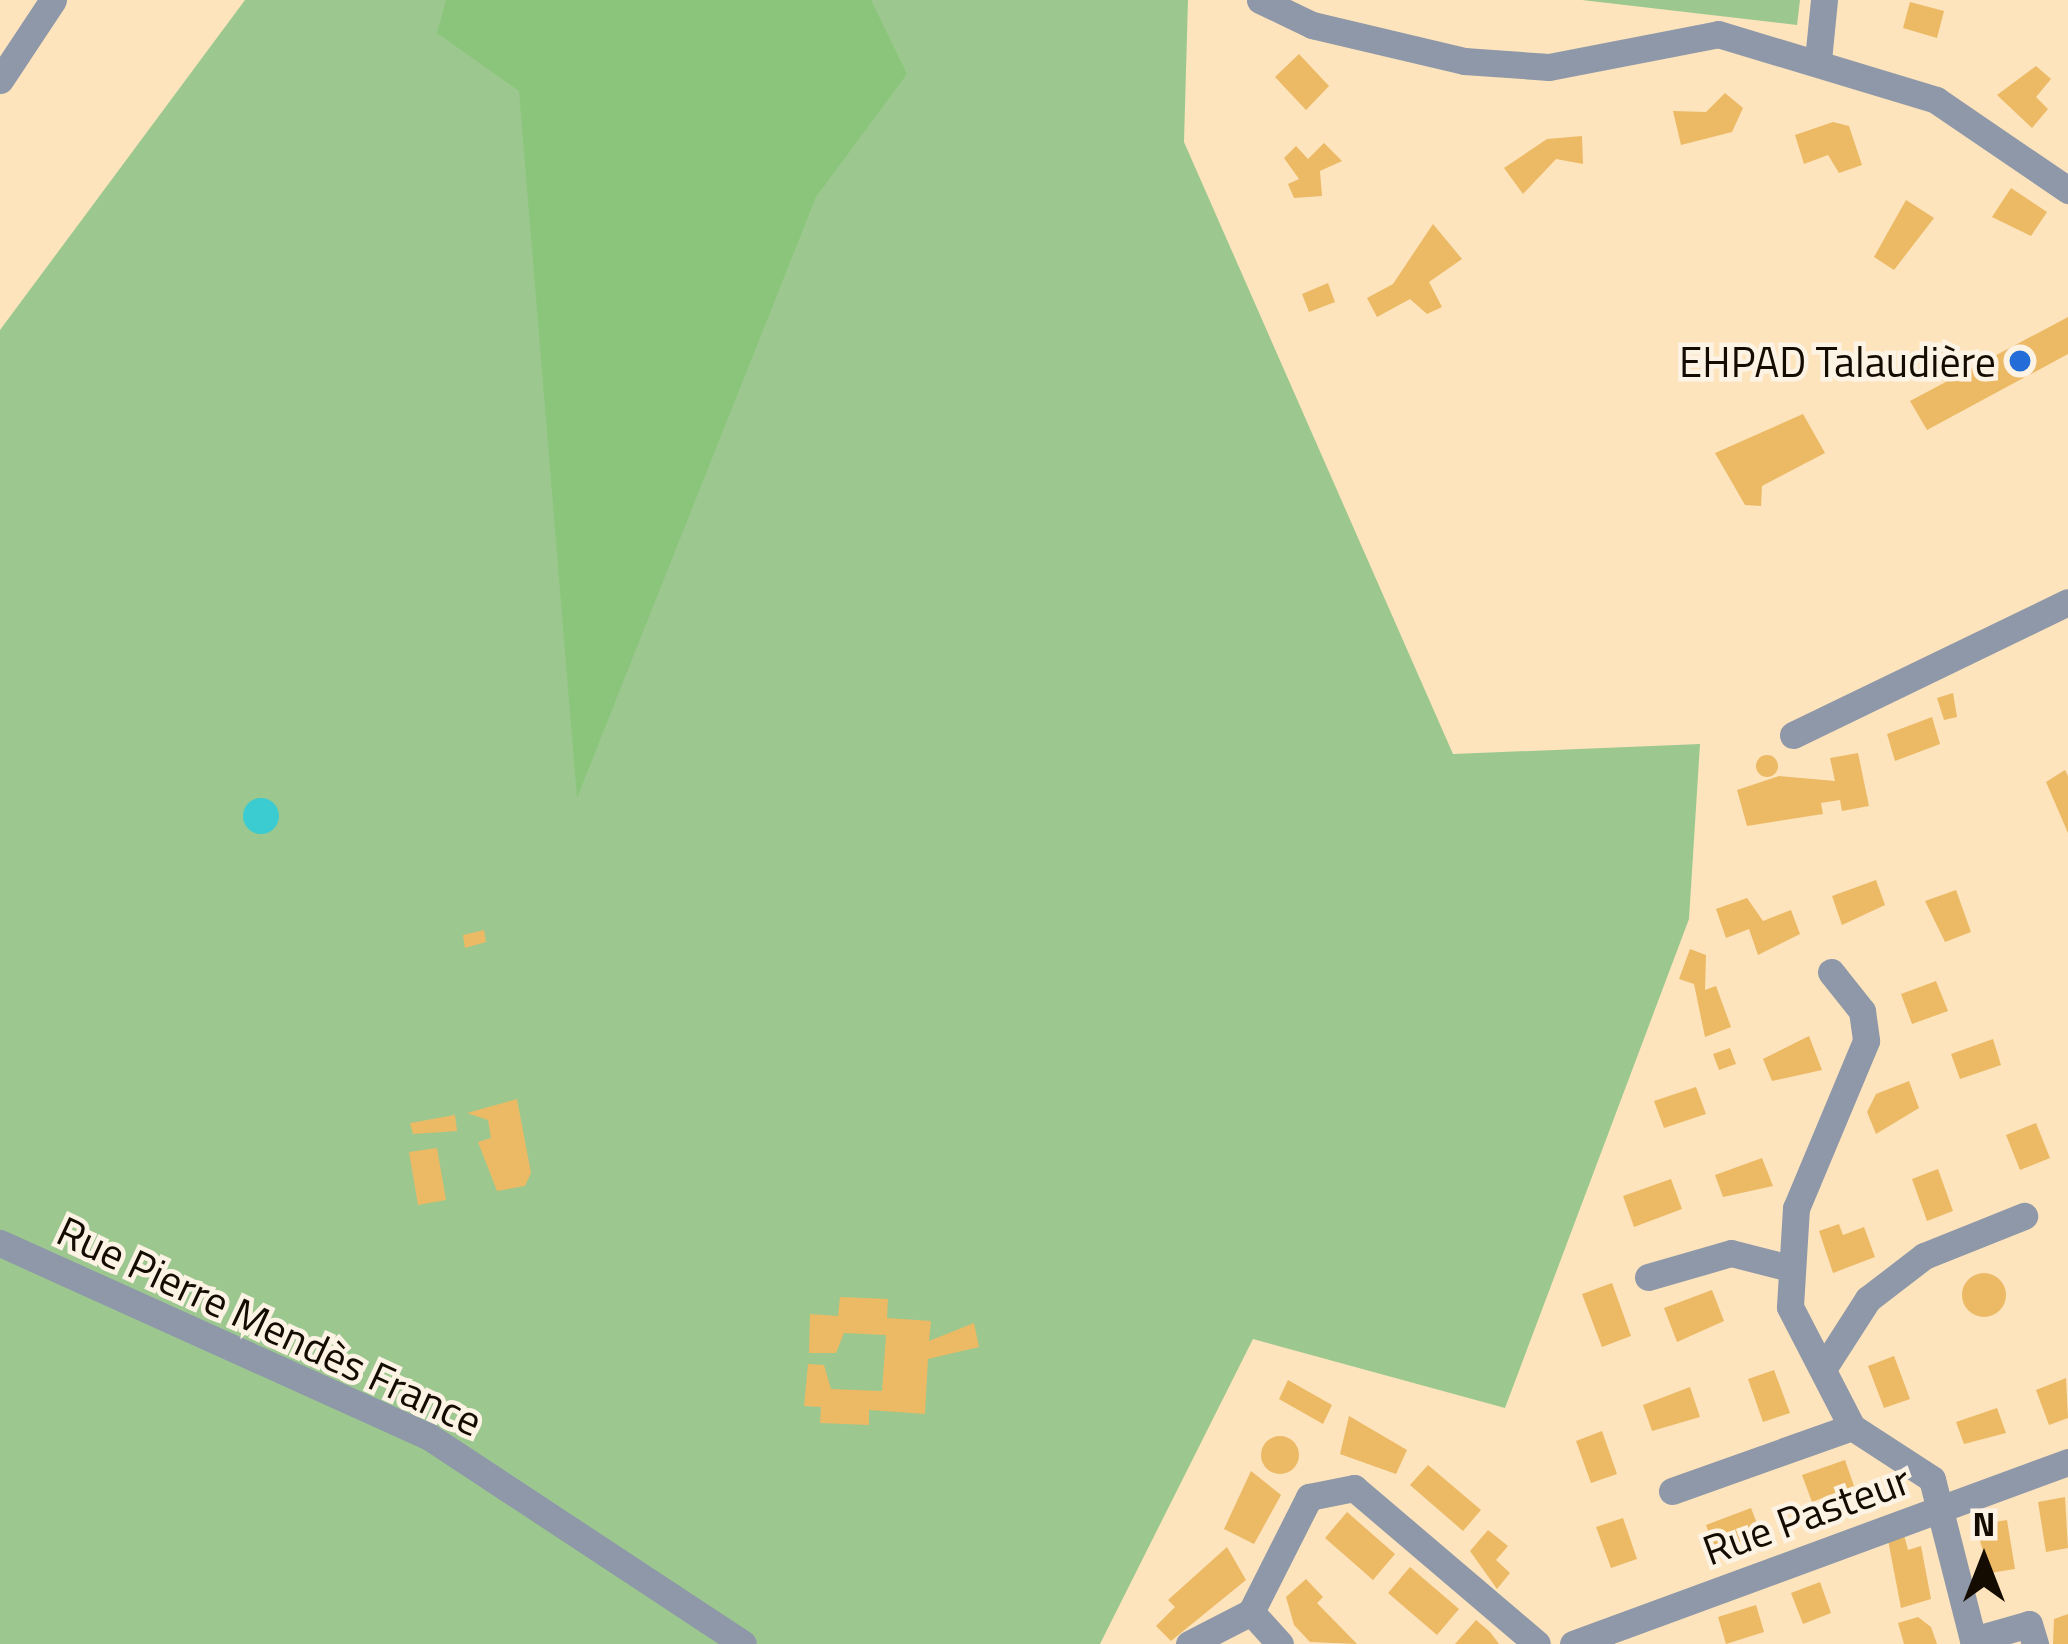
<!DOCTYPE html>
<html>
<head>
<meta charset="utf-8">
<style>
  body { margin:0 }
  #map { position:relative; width:2068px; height:1644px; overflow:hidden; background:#fde4bd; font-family:"Titillium Web",sans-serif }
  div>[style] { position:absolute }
  .green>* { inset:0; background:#9cc890 }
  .forest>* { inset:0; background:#8bc57b }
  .water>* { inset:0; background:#3bccd1 }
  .round { border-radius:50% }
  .building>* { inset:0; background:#ecb965 }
  .minor>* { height:27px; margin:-13.5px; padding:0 13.5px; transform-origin:13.5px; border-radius:13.5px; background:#8e98a8 }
  .dots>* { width:33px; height:33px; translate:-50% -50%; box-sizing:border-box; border:6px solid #fdf3e4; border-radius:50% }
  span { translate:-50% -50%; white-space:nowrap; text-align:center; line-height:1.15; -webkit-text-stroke:9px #fdf3e4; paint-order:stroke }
  .poi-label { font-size:42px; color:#140c01 }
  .right { translate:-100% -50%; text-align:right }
  .street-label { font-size:42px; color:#140c01 }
  .north { position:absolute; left:1924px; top:1500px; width:120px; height:120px; -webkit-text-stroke:9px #fdf3e4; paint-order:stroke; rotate:0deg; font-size:33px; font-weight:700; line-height:48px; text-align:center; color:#140c01 }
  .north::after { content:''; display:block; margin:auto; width:42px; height:54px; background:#140c01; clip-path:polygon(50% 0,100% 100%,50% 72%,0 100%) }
</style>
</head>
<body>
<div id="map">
  <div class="green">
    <div style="clip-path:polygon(245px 0,1188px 0,1184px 142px,1453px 754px,1700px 744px,1689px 919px,1505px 1408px,1253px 1339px,1100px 1644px,0 1644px,0 330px)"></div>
    <div style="clip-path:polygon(1582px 0,1800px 0,1797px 25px)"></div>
  </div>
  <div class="forest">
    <div style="clip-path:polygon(446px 0,871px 0,907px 74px,816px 197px,577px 798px,519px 91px,437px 33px)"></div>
  </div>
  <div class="water">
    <div class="round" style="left:243px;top:798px;width:36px;height:36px"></div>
  </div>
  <div class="building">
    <div style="clip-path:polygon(1910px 2px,1944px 11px,1937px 38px,1903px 28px)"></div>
    <div style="clip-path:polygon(1299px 54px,1329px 86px,1306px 110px,1275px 77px)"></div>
    <div style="clip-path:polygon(2036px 66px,2051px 79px,2036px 97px,2048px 109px,2032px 128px,1997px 95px)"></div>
    <div style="clip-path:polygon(1725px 93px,1743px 108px,1732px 132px,1681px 145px,1673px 111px,1706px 112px)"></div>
    <div style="clip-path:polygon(1833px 122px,1849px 126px,1862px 165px,1839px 173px,1828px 155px,1804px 164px,1795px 135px)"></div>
    <div style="clip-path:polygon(1582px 136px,1583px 164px,1556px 159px,1523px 194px,1504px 168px,1547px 139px)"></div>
    <div style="clip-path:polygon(1324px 143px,1342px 161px,1320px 171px,1322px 196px,1294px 198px,1288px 184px,1299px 179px,1284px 158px,1296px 146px,1308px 159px)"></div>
    <div style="clip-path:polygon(2011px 188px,2047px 212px,2031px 236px,1992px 217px)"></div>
    <div style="clip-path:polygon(1906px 200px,1934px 218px,1894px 270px,1874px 257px)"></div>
    <div style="clip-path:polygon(1433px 224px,1462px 259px,1429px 282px,1442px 307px,1427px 314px,1410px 299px,1377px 317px,1367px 298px,1393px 284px)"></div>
    <div style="clip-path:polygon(1328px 283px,1335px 302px,1309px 312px,1302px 294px)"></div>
    <div style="clip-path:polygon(2068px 317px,2068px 354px,1927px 430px,1910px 401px)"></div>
    <div style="clip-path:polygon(1803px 414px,1825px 453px,1762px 486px,1761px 506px,1745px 505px,1715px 453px)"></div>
    <div style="clip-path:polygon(1953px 693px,1957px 717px,1944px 720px,1937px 698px)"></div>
    <div style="clip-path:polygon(1932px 717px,1940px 744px,1895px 761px,1887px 734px)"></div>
    <div style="clip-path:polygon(1858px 753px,1869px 806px,1842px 811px,1840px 800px,1821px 803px,1823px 814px,1747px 826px,1737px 790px,1779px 776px,1835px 781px,1830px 758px)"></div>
    <div class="round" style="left:1756px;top:755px;width:22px;height:22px"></div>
    <div style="clip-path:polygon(2065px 770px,2068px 776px,2068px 833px,2046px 782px)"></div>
    <div style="clip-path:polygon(1876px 880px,1885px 905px,1842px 925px,1832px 896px)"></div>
    <div style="clip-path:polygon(1956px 890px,1971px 932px,1945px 942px,1925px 901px)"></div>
    <div style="clip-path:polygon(1747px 898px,1763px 921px,1791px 910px,1800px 934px,1758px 955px,1749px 929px,1726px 938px,1716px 909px)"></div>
    <div style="clip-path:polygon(484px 930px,486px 942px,465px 948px,463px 935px)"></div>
    <div style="clip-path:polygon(1690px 949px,1706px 955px,1705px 990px,1716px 986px,1731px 1027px,1705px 1037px,1694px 984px,1679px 979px)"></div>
    <div style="clip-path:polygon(1936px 981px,1948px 1011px,1912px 1024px,1901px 994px)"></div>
    <div style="clip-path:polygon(1809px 1036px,1822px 1070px,1772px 1081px,1763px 1059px)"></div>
    <div style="clip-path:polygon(1993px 1039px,2001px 1065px,1960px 1079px,1951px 1054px)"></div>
    <div style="clip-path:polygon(1730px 1048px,1736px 1064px,1719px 1070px,1713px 1054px)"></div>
    <div style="clip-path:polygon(1909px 1081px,1919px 1108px,1876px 1134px,1867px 1112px,1876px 1094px)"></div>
    <div style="clip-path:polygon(1696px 1087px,1706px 1114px,1664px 1128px,1654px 1101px)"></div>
    <div style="clip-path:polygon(517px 1099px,531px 1173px,525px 1186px,497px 1191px,478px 1142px,491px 1138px,488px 1120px,467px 1113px)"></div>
    <div style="clip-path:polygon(455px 1115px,457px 1131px,413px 1134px,410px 1123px)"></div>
    <div style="clip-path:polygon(2036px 1123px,2050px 1158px,2020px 1170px,2006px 1135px)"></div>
    <div style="clip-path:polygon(437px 1148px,446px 1200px,418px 1205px,409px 1152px)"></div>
    <div style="clip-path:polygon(1762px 1158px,1773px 1186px,1723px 1197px,1715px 1175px)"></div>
    <div style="clip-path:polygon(1938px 1169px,1953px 1211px,1927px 1221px,1912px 1179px)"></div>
    <div style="clip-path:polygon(1671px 1179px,1682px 1209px,1634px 1227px,1623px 1196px)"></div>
    <div style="clip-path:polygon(1839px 1224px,1843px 1235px,1864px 1227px,1875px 1257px,1833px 1273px,1819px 1231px)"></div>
    <div class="round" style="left:1962px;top:1273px;width:44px;height:44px"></div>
    <div style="clip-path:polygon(1612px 1283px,1631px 1336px,1602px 1347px,1582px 1294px)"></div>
    <div style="clip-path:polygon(1712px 1290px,1724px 1321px,1677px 1342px,1664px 1308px)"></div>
    <div style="clip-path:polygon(840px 1297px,888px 1299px,887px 1318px,931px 1321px,929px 1341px,974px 1323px,979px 1347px,928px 1359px,925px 1414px,869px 1410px,869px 1425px,820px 1423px,821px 1407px,804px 1406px,808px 1364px,824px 1365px,831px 1389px,882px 1391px,886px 1335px,844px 1333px,836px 1353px,809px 1353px,810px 1314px,838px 1316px)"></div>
    <div style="clip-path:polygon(1894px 1356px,1910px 1399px,1884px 1408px,1868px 1366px)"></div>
    <div style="clip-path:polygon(1774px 1370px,1790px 1413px,1763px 1422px,1748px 1379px)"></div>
    <div style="clip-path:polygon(2066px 1378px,2068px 1418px,2049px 1425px,2036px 1390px)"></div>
    <div style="clip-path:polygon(1288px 1380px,1332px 1405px,1323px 1424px,1279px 1399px)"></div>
    <div style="clip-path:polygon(1690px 1387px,1700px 1417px,1652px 1431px,1643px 1405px)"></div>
    <div style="clip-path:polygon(1997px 1408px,2006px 1433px,1964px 1444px,1956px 1422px)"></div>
    <div style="clip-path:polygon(1349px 1416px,1407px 1450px,1396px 1474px,1340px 1454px)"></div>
    <div style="clip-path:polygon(1602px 1431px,1617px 1474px,1591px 1483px,1576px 1441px)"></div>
    <div class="round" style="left:1261px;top:1436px;width:38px;height:38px"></div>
    <div style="clip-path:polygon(1845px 1460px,1854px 1486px,1812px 1502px,1802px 1475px)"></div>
    <div style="clip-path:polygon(1428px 1465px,1481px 1510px,1463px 1531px,1410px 1485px)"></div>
    <div style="clip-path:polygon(1251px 1471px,1281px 1495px,1254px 1544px,1224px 1529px)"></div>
    <div style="clip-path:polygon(2065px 1497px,2068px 1548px,2046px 1552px,2038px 1502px)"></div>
    <div style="clip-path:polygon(1751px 1508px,1761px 1534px,1715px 1551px,1706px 1525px)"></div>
    <div style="clip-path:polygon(1347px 1512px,1395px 1554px,1373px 1580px,1325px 1538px)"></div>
    <div style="clip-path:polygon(1623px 1518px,1637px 1559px,1611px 1568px,1596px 1527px)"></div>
    <div style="clip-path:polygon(2007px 1520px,2015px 1569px,1990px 1573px,1975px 1525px)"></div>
    <div style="clip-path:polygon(1488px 1530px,1508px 1546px,1496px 1560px,1510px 1573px,1497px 1589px,1470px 1551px)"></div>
    <div style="clip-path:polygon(1904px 1535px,1908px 1550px,1921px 1546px,1931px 1599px,1901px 1608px,1888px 1540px)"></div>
    <div style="clip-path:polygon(1227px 1547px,1246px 1580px,1171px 1641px,1156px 1626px,1175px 1607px,1168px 1600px)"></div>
    <div style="clip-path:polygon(1410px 1567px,1459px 1609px,1437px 1635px,1388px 1593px)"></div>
    <div style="clip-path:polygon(1306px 1579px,1323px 1597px,1317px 1603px,1357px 1644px,1310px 1642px,1294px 1625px,1286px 1597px)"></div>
    <div style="clip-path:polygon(1820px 1582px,1831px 1613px,1803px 1624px,1791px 1593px)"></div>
    <div style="clip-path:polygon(1756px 1605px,1764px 1632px,1726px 1644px,1718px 1617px)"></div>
    <div style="clip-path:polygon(2068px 1614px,2068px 1644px,2053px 1644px,2054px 1619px)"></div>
    <div style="clip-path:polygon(1918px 1617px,1931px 1627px,1937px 1644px,1904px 1644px,1898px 1623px)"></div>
    <div style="clip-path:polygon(1476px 1620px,1490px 1632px,1499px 1644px,1455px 1644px)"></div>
  </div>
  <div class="minor">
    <div style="left:1260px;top:0;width:58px;rotate:25.7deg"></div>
    <div style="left:1312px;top:25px;width:156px;rotate:13.3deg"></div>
    <div style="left:1464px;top:61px;width:85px;rotate:4deg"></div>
    <div style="left:1549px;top:67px;width:172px;rotate:-11deg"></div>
    <div style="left:1718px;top:34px;width:228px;rotate:16.8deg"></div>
    <div style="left:1936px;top:100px;width:160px;rotate:34.3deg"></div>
    <div style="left:1818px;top:60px;width:60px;rotate:-84.3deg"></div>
    <div style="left:0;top:80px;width:96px;rotate:-56.5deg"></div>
    <div style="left:1793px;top:735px;width:305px;rotate:-25.8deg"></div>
    <div style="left:1831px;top:972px;width:50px;rotate:51.5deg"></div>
    <div style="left:1862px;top:1011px;width:30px;rotate:82deg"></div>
    <div style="left:1866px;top:1041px;width:181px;rotate:112.7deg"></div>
    <div style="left:1796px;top:1208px;width:99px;rotate:93.5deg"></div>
    <div style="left:1790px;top:1307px;width:135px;rotate:62.7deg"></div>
    <div style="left:1852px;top:1427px;width:95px;rotate:33deg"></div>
    <div style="left:1932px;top:1479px;width:170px;rotate:75.7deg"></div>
    <div style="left:0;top:1243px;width:470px;rotate:24.3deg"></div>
    <div style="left:428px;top:1436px;width:377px;rotate:33.4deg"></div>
    <div style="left:1648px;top:1277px;width:86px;rotate:-16.1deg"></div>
    <div style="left:1731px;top:1253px;width:57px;rotate:14.3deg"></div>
    <div style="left:1823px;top:1369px;width:83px;rotate:-57.3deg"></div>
    <div style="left:1868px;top:1299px;width:71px;rotate:-37.5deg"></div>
    <div style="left:1924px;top:1256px;width:108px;rotate:-21.8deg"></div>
    <div style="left:1672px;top:1491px;width:191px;rotate:-19.6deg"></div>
    <div style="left:1251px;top:1612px;width:43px;rotate:47.8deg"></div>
    <div style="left:1973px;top:1640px;width:58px;rotate:-15.9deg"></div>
    <div style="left:2029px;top:1624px;width:21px;rotate:73deg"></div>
    <div style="left:1189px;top:1644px;width:70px;rotate:-27.3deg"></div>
    <div style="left:1251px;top:1612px;width:129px;rotate:-63.2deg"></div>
    <div style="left:1309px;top:1497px;width:46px;rotate:-11.3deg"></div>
    <div style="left:1354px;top:1488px;width:240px;rotate:40.4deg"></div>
    <div style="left:1573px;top:1644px;width:527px;rotate:-20.19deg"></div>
  </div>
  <div class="dots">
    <div style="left:2020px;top:361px;background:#246cd8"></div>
  </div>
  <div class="poi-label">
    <span class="right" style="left:1996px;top:361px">EHPAD Talaudière</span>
  </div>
  <div class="street-label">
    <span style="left:270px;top:1325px;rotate:25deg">Rue Pierre Mendès France</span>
    <span style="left:1806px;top:1514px;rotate:-20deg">Rue Pasteur</span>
  </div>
  <div class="north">N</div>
</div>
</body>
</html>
